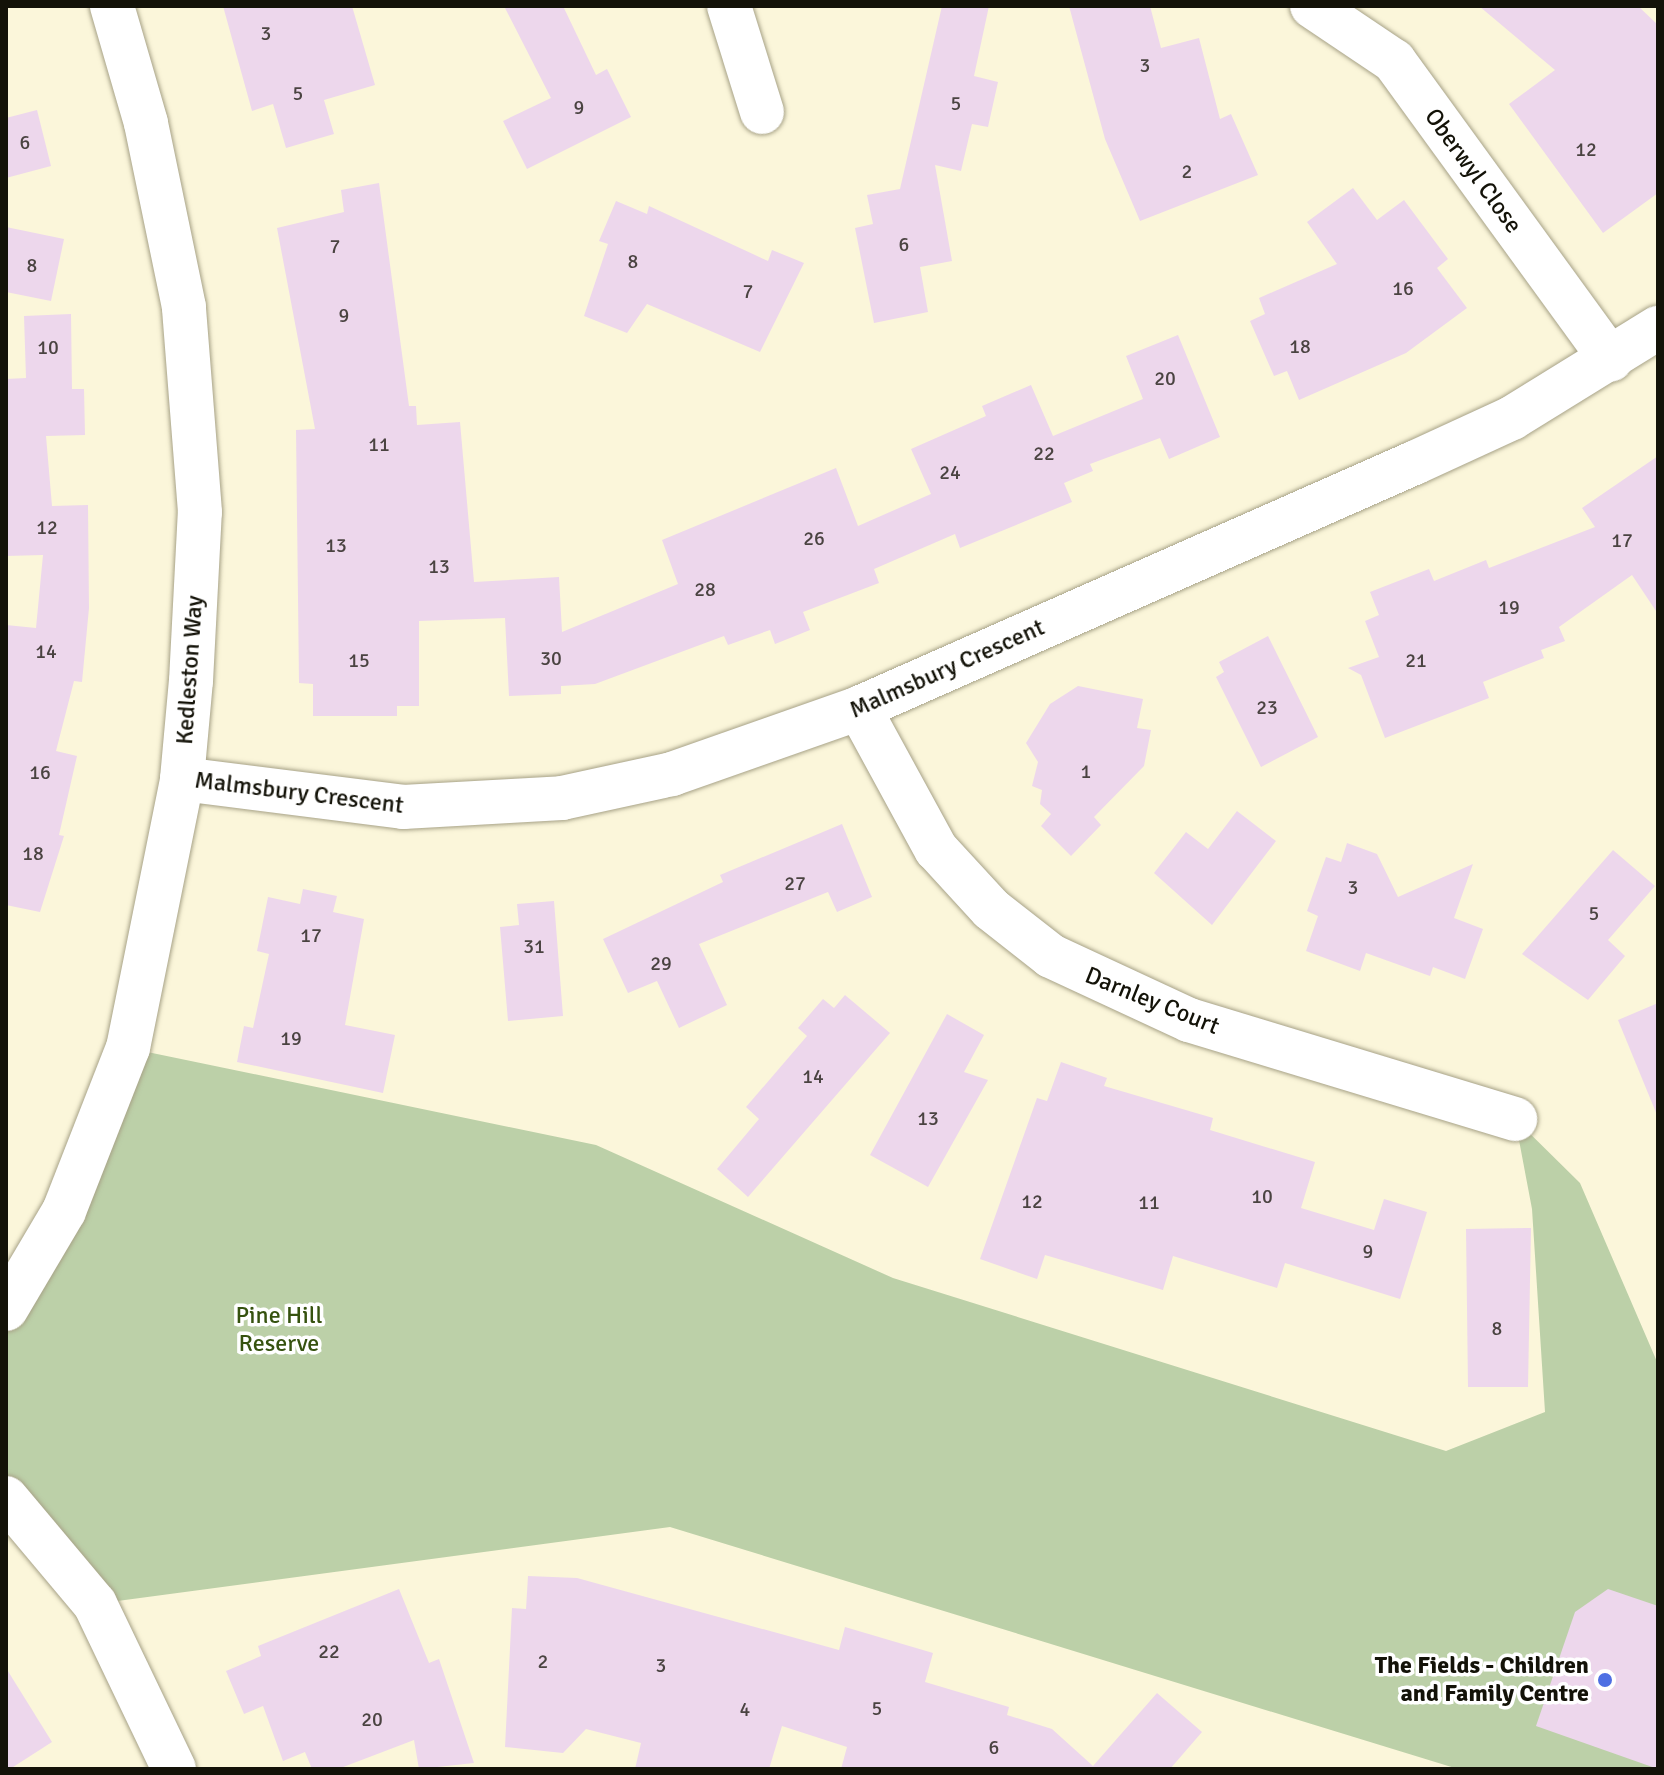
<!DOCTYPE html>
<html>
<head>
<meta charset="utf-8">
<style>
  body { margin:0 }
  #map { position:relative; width:1664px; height:1775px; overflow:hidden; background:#fbf6da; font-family:Signika,sans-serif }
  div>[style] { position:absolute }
  .green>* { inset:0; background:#bcd0a8 }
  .building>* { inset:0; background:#edd7ec }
  .roads { filter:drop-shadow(0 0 2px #a7a287) drop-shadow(0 0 2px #a7a287) }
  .minor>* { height:44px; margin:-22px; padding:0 22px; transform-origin:22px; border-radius:22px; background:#fff }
  .dots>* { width:22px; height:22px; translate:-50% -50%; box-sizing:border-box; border:4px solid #fff; border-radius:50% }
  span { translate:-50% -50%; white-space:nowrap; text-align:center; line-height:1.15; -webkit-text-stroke:7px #fff; paint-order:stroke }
  .number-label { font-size:20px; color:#4a4341 }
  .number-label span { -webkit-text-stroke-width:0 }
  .street-label { font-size:24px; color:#131208 }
  .park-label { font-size:24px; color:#36520f }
  .poi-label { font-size:24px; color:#131208; font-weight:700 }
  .right { translate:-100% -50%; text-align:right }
  .frame { position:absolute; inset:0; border:8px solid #131208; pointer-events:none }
</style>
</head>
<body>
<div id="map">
  <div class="green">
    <div style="clip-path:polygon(128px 1048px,596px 1145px,893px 1278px,1446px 1451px,1545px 1412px,1532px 1209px,1515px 1119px,1580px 1183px,1658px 1364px,1658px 1769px,1458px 1769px,670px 1527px,95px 1604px,6px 1498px,6px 1309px)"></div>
  </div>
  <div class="building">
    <div style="clip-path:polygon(223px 6px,352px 6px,375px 85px,324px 100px,334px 134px,286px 148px,273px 104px,252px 111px)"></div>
    <div style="clip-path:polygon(504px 6px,563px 6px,596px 75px,607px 69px,631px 117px,527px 169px,503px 121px,551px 98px)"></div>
    <div style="clip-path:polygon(942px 6px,989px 6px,974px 76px,998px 82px,988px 127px,972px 124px,961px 171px,935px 165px,952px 261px,920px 267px,928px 312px,874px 323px,855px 228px,873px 224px,867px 195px,900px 189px)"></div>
    <div style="clip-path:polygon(1069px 6px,1150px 6px,1161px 48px,1199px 38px,1220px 119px,1231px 114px,1258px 175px,1140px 221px,1105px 139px)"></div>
    <div style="clip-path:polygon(1479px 6px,1638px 6px,1658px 25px,1658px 193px,1603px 233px,1509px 104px,1555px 70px)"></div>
    <div style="clip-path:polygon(37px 110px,51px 166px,6px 178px,6px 118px)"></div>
    <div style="clip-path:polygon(379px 183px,409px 406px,416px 406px,417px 425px,460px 422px,474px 582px,559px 577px,562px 632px,678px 584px,662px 540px,836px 468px,858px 526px,931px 494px,911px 449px,986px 416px,982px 406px,1031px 385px,1053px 436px,1143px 399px,1126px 356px,1178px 335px,1220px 437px,1169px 459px,1160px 438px,1090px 464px,1093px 471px,1064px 483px,1072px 502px,960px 548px,955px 534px,874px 569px,879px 583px,803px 612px,810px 630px,775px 644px,770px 630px,728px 645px,724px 636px,595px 684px,561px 686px,561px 694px,509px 696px,505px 618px,419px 621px,419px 706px,397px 706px,397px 716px,313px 716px,313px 684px,299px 683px,296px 430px,315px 429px,277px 228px,344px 212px,341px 190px)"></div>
    <div style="clip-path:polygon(1353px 188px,1377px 220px,1404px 200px,1448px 259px,1437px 268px,1467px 308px,1406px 353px,1299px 400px,1287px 371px,1274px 376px,1250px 321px,1265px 314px,1259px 298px,1337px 264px,1307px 222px)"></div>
    <div style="clip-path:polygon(616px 201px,647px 214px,649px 206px,768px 261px,772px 250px,804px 263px,760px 352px,647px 304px,627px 333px,584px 316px,608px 244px,599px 241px)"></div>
    <div style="clip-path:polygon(6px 227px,64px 239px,51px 301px,6px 292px)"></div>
    <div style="clip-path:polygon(71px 314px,72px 389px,84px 389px,85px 435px,46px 436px,52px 506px,88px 505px,89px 608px,82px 682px,74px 681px,56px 751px,77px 756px,59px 835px,64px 836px,40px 912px,6px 905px,6px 625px,36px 628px,43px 555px,6px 556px,6px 379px,26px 378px,24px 316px)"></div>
    <div style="clip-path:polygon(1658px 456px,1658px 614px,1632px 575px,1559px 627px,1565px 641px,1541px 650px,1544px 658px,1483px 682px,1489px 698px,1385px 738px,1361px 675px,1348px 668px,1379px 657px,1365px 621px,1379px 615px,1370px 592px,1429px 569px,1434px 581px,1486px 560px,1489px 568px,1595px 527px,1582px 508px)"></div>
    <div style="clip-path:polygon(1268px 636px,1318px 737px,1261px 767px,1216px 677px,1224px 672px,1219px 662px)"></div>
    <div style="clip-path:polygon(1078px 686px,1143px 699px,1137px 728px,1151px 730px,1144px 766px,1094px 817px,1101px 825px,1071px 856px,1041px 826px,1051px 814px,1040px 804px,1042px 790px,1032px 786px,1038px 762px,1026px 743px,1050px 704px)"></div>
    <div style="clip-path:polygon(1237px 811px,1276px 841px,1212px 925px,1154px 873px,1186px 832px,1208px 849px)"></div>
    <div style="clip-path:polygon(842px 824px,872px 897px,837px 912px,828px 892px,699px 944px,727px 1005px,679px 1028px,657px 981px,628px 993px,603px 939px,723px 882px,720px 875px)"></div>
    <div style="clip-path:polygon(1347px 843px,1377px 854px,1398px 897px,1473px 864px,1454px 918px,1483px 929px,1465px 979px,1433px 967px,1430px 976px,1366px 953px,1360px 971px,1306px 951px,1318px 916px,1307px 911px,1326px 857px,1341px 862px)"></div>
    <div style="clip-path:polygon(1613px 850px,1655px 886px,1608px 940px,1625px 956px,1588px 1000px,1522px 954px)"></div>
    <div style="clip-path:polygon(303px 889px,337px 896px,333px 912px,364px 919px,345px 1025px,395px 1035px,383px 1093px,237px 1062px,244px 1026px,253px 1028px,269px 954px,257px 951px,268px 897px,300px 904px)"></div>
    <div style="clip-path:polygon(554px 901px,563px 1016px,508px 1021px,500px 927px,519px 925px,517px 904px)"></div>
    <div style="clip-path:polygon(845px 995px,890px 1033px,748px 1197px,717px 1169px,759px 1119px,746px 1107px,807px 1036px,798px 1028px,823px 999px,834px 1008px)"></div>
    <div style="clip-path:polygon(1658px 1003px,1658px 1115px,1657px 1115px,1618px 1020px)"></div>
    <div style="clip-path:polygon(947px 1014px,984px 1035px,964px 1072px,988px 1080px,928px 1187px,870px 1155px)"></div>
    <div style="clip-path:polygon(1061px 1062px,1107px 1078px,1104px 1086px,1213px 1118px,1210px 1130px,1315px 1162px,1301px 1208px,1374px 1230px,1384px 1199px,1427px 1212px,1400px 1299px,1285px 1263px,1277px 1288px,1173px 1256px,1163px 1290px,1045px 1255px,1037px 1279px,980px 1259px,1037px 1098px,1047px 1101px)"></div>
    <div style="clip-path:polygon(1531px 1228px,1528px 1387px,1468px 1387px,1466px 1229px)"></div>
    <div style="clip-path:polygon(528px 1576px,577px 1578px,839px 1650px,845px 1627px,933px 1653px,925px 1682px,1009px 1707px,1007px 1715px,1052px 1729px,1093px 1766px,1157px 1693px,1202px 1732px,1170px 1769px,841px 1769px,847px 1747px,782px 1726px,769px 1769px,635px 1769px,641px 1743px,586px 1729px,563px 1753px,505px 1747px,512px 1608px,526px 1609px)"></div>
    <div style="clip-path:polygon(399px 1589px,429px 1663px,439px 1659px,474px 1763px,419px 1769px,414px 1740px,338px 1769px,312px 1769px,305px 1752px,283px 1761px,263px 1706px,244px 1714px,226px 1671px,261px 1656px,258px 1646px)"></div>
    <div style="clip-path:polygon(1608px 1589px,1658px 1606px,1658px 1769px,1536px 1726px,1575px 1612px)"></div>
    <div style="clip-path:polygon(6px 1668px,52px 1742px,10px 1769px,6px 1769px)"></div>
  </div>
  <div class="roads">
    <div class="minor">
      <div style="left:729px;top:6px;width:111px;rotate:72.7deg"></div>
      <div style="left:1312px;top:6px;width:99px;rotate:33.9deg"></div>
      <div style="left:1394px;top:61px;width:369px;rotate:54deg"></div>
      <div style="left:859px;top:708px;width:161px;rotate:61.4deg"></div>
      <div style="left:936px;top:849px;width:81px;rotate:47.5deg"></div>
      <div style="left:991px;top:909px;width:76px;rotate:38.1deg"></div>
      <div style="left:1051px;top:956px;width:152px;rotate:24.9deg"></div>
      <div style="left:1189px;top:1020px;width:341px;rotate:16.9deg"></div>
      <div style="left:182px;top:779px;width:223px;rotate:7.2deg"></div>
      <div style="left:403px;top:807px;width:159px;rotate:-3.2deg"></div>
      <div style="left:562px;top:798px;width:113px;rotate:-12.3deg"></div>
      <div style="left:672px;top:774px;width:198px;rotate:-19.4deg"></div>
      <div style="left:859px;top:708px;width:607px;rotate:-23.82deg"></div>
      <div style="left:1414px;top:463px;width:108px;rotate:-24.7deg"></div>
      <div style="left:1512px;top:418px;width:172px;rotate:-31.7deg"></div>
      <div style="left:6px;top:1309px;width:114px;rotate:-59.4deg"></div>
      <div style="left:64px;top:1211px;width:175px;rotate:-68.6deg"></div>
      <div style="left:128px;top:1048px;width:274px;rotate:-78.6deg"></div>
      <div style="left:182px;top:779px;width:98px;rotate:-84.8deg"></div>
      <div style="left:191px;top:681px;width:169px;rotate:-87deg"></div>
      <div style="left:200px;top:512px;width:206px;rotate:-94.5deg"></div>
      <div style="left:184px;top:307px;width:188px;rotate:-101.7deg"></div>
      <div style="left:146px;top:123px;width:122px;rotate:-106.2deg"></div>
      <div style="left:6px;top:1498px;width:138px;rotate:50deg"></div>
      <div style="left:95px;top:1604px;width:183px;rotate:64.4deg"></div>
    </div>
  </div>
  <div class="dots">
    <div style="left:1605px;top:1680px;background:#4e6fe3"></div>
  </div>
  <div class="number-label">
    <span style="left:266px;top:33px">3</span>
    <span style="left:1145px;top:65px">3</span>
    <span style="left:298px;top:93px">5</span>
    <span style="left:956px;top:103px">5</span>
    <span style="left:579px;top:107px">9</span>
    <span style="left:25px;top:142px">6</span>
    <span style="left:1586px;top:149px">12</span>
    <span style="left:1187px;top:171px">2</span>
    <span style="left:904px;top:244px">6</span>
    <span style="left:335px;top:246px">7</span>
    <span style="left:633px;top:261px">8</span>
    <span style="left:32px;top:265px">8</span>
    <span style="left:1403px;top:288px">16</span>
    <span style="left:748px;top:291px">7</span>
    <span style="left:344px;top:315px">9</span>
    <span style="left:1300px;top:346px">18</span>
    <span style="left:48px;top:347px">10</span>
    <span style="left:1165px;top:378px">20</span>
    <span style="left:379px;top:444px">11</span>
    <span style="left:1044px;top:453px">22</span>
    <span style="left:950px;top:472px">24</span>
    <span style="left:47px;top:527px">12</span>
    <span style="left:814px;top:538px">26</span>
    <span style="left:1622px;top:540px">17</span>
    <span style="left:336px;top:545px">13</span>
    <span style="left:439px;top:566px">13</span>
    <span style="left:705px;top:589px">28</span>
    <span style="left:1509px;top:607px">19</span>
    <span style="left:46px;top:651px">14</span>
    <span style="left:551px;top:658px">30</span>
    <span style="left:359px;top:660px">15</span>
    <span style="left:1416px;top:660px">21</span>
    <span style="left:1267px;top:707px">23</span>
    <span style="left:1086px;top:771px">1</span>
    <span style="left:40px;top:772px">16</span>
    <span style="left:33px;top:853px">18</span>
    <span style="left:795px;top:883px">27</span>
    <span style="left:1353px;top:887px">3</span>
    <span style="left:1594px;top:913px">5</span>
    <span style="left:311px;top:935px">17</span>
    <span style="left:534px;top:946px">31</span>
    <span style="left:661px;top:963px">29</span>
    <span style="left:291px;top:1038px">19</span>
    <span style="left:813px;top:1076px">14</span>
    <span style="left:928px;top:1118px">13</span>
    <span style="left:1262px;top:1196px">10</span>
    <span style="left:1032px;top:1201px">12</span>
    <span style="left:1149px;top:1202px">11</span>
    <span style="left:1368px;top:1251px">9</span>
    <span style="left:1497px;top:1328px">8</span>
    <span style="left:329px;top:1651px">22</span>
    <span style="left:543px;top:1661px">2</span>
    <span style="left:661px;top:1665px">3</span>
    <span style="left:877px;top:1708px">5</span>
    <span style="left:745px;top:1709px">4</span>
    <span style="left:372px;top:1719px">20</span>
    <span style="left:994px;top:1747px">6</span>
  </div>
  <div class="street-label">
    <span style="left:1473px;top:171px;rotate:54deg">Oberwyl Close</span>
    <span style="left:947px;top:669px;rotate:-24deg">Malmsbury Crescent</span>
    <span style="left:190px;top:670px;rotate:-86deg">Kedleston Way</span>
    <span style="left:299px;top:793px;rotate:7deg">Malmsbury Crescent</span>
    <span style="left:1152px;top:1001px;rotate:22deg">Darnley Court</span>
  </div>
  <div class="park-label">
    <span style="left:279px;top:1330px">Pine Hill<br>Reserve</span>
  </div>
  <div class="poi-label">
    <span class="right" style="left:1589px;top:1680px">The Fields - Children<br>and Family Centre</span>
  </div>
  <div class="frame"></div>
</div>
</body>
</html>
